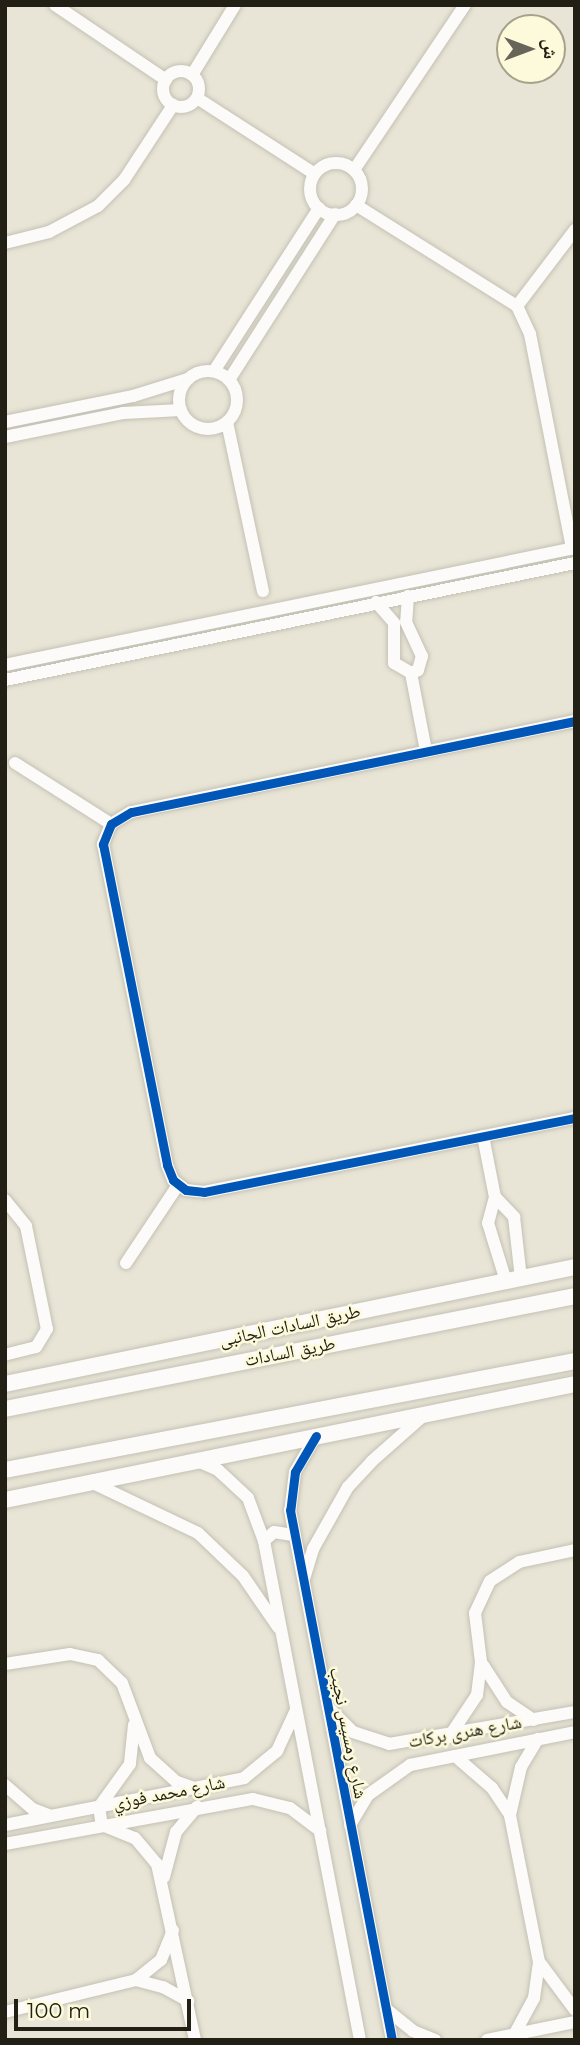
<!DOCTYPE html>
<html>
<head>
<meta charset="utf-8">
<style>
  body { margin:0 }
  #map { position:relative; width:580px; height:2045px; overflow:hidden; background:#e8e5d6; font-family:Montserrat,"Noto Naskh Arabic",sans-serif }
  div>[style] { position:absolute }
  .roads { filter:drop-shadow(0 0 2px #c4c1b5) drop-shadow(0 0 2px #c4c1b5) }
  .street>* { height:12px; margin:-6px; padding:0 6px; transform-origin:6px; border-radius:6px; background:#fcfbf9 }
  .street>.ring { margin:-6px; padding:0; box-sizing:content-box; background:none; border:12px solid #fcfbf9; border-radius:50% }
  .secondary>* { height:16px; margin:-8px; padding:0 8px; transform-origin:8px; border-radius:8px; background:#fcfbf9 }
  .cycleway>* { height:9px; margin:-4.5px; padding:0 4.5px; transform-origin:4.5px; border-radius:4.5px; background:#0057b8 }
  span { translate:-50% -50%; white-space:nowrap; text-align:center; line-height:1.15; -webkit-text-stroke:5px #fdf9db; paint-order:stroke }
  .street-label { font-size:18px; color:#222015 }
  .frame { position:absolute; inset:0; border:7px solid #222015; pointer-events:none }
  .north { position:absolute; left:496px; top:14px; width:70px; height:70px; box-sizing:border-box; background:#fdf9db; border:2px solid #a5a28c; border-radius:50%; rotate:90deg; font-size:19px; font-weight:700; line-height:28px; text-align:center; color:#222015 }
  .north::after { content:''; display:block; margin:auto; width:24px; height:32px; background:#676559; clip-path:polygon(50% 0,100% 100%,50% 72%,0 100%) }
  .scale { position:absolute; left:14px; top:1999px; width:177px; height:32px; box-sizing:border-box; border:4px solid #222015; border-top:0; padding-left:9px; font-size:21px; line-height:24px; white-space:nowrap; color:#222015; -webkit-text-stroke:5px #fdf9db; paint-order:stroke }
</style>
</head>
<body>
<div id="map">
  <div class="roads">
    <div class="street">
      <div style="left:55px;top:5px;width:134px;rotate:34deg"></div>
      <div class="ring" style="left:163px;top:71px;width:24px;height:24px"></div>
      <div style="left:192px;top:75px;width:82px;rotate:-58.4deg"></div>
      <div style="left:197px;top:98px;width:140px;rotate:32.8deg"></div>
      <div class="ring" style="left:310px;top:163px;width:40px;height:40px"></div>
      <div style="left:354px;top:170px;width:199px;rotate:-56.1deg"></div>
      <div style="left:356px;top:205px;width:190px;rotate:32.1deg"></div>
      <div style="left:517px;top:306px;width:31px;rotate:65deg"></div>
      <div style="left:530px;top:334px;width:219px;rotate:78.9deg"></div>
      <div style="left:5px;top:243px;width:45px;rotate:-14deg"></div>
      <div style="left:49px;top:232px;width:55px;rotate:-28deg"></div>
      <div style="left:98px;top:206px;width:37px;rotate:-45deg"></div>
      <div style="left:124px;top:180px;width:90px;rotate:-56.8deg"></div>
      <div style="left:517px;top:306px;width:96px;rotate:-52.7deg"></div>
      <div style="left:214px;top:371px;width:194px;rotate:-57.2deg"></div>
      <div class="ring" style="left:179px;top:371px;width:46px;height:46px"></div>
      <div style="left:229px;top:380px;width:197px;rotate:-57.4deg"></div>
      <div style="left:5px;top:422px;width:131px;rotate:-11.5deg"></div>
      <div style="left:133px;top:396px;width:58px;rotate:-17.2deg"></div>
      <div style="left:227px;top:422px;width:173px;rotate:78deg"></div>
      <div style="left:5px;top:437px;width:120px;rotate:-11.5deg"></div>
      <div style="left:123px;top:413px;width:58px;rotate:-3deg"></div>
      <div style="left:408px;top:596px;width:26px;rotate:94deg"></div>
      <div style="left:406px;top:622px;width:38px;rotate:65deg"></div>
      <div style="left:422px;top:656px;width:15px;rotate:106deg"></div>
      <div style="left:418px;top:670px;width:8px;rotate:157deg"></div>
      <div style="left:376px;top:602px;width:28px;rotate:49deg"></div>
      <div style="left:394px;top:623px;width:40px;rotate:90deg"></div>
      <div style="left:394px;top:663px;width:20px;rotate:30deg"></div>
      <div style="left:5px;top:665px;width:582px;rotate:-11.6deg"></div>
      <div style="left:411px;top:673px;width:79px;rotate:79.1deg"></div>
      <div style="left:5px;top:680px;width:582px;rotate:-11.6deg"></div>
      <div style="left:575px;top:721px;width:453px;rotate:168.4deg"></div>
      <div style="left:131px;top:812px;width:23px;rotate:149deg"></div>
      <div style="left:111px;top:824px;width:22px;rotate:112deg"></div>
      <div style="left:103px;top:844px;width:327px;rotate:78.7deg"></div>
      <div style="left:167px;top:1165px;width:16px;rotate:68deg"></div>
      <div style="left:173px;top:1180px;width:16px;rotate:38deg"></div>
      <div style="left:186px;top:1190px;width:18px;rotate:6deg"></div>
      <div style="left:204px;top:1192px;width:378px;rotate:-11.3deg"></div>
      <div style="left:15px;top:763px;width:114px;rotate:32.4deg"></div>
      <div style="left:483px;top:1136px;width:62px;rotate:78.9deg"></div>
      <div style="left:495px;top:1197px;width:27px;rotate:105deg"></div>
      <div style="left:488px;top:1223px;width:61px;rotate:72.8deg"></div>
      <div style="left:495px;top:1197px;width:28px;rotate:46deg"></div>
      <div style="left:514px;top:1217px;width:61px;rotate:83.5deg"></div>
      <div style="left:5px;top:1200px;width:33px;rotate:51deg"></div>
      <div style="left:26px;top:1226px;width:105px;rotate:78.5deg"></div>
      <div style="left:47px;top:1329px;width:21px;rotate:121deg"></div>
      <div style="left:36px;top:1347px;width:32px;rotate:166deg"></div>
      <div style="left:126px;top:1263px;width:94px;rotate:-56.3deg"></div>
      <div style="left:316px;top:1436px;width:42px;rotate:120.3deg"></div>
      <div style="left:295px;top:1472px;width:38px;rotate:97deg"></div>
      <div style="left:290px;top:1510px;width:540px;rotate:79.11deg"></div>
      <div style="left:200px;top:1462px;width:20px;rotate:24deg"></div>
      <div style="left:218px;top:1470px;width:41px;rotate:43deg"></div>
      <div style="left:248px;top:1498px;width:46px;rotate:69.6deg"></div>
      <div style="left:264px;top:1541px;width:508px;rotate:79.11deg"></div>
      <div style="left:93px;top:1483px;width:116px;rotate:25.5deg"></div>
      <div style="left:198px;top:1533px;width:62px;rotate:43.7deg"></div>
      <div style="left:243px;top:1576px;width:62px;rotate:55.5deg"></div>
      <div style="left:264px;top:1541px;width:13px;rotate:-42deg"></div>
      <div style="left:274px;top:1532px;width:19px;rotate:9deg"></div>
      <div style="left:304px;top:1579px;width:31px;rotate:-73deg"></div>
      <div style="left:313px;top:1549px;width:71px;rotate:-60.6deg"></div>
      <div style="left:348px;top:1487px;width:35px;rotate:-47deg"></div>
      <div style="left:372px;top:1461px;width:68px;rotate:-41.4deg"></div>
      <div style="left:5px;top:1664px;width:66px;rotate:-8.7deg"></div>
      <div style="left:70px;top:1654px;width:29px;rotate:12deg"></div>
      <div style="left:98px;top:1660px;width:33px;rotate:44deg"></div>
      <div style="left:122px;top:1683px;width:80px;rotate:69.5deg"></div>
      <div style="left:150px;top:1758px;width:36px;rotate:42deg"></div>
      <div style="left:177px;top:1782px;width:18px;rotate:19deg"></div>
      <div style="left:483px;top:1665px;width:44px;rotate:57deg"></div>
      <div style="left:507px;top:1702px;width:32px;rotate:34deg"></div>
      <div style="left:328px;top:1707px;width:35px;rotate:45deg"></div>
      <div style="left:353px;top:1732px;width:38px;rotate:18deg"></div>
      <div style="left:389px;top:1744px;width:189px;rotate:-9.8deg"></div>
      <div style="left:134px;top:1725px;width:39px;rotate:96deg"></div>
      <div style="left:130px;top:1764px;width:53px;rotate:125.8deg"></div>
      <div style="left:99px;top:1807px;width:18px;rotate:81deg"></div>
      <div style="left:102px;top:1825px;width:35px;rotate:22deg"></div>
      <div style="left:135px;top:1838px;width:34px;rotate:50deg"></div>
      <div style="left:157px;top:1864px;width:180px;rotate:77.8deg"></div>
      <div style="left:449px;top:1737px;width:50px;rotate:-56.3deg"></div>
      <div style="left:477px;top:1695px;width:33px;rotate:-83deg"></div>
      <div style="left:481px;top:1662px;width:49px;rotate:-97deg"></div>
      <div style="left:475px;top:1613px;width:35px;rotate:-65deg"></div>
      <div style="left:490px;top:1581px;width:35px;rotate:-33deg"></div>
      <div style="left:519px;top:1562px;width:57px;rotate:-12.1deg"></div>
      <div style="left:455px;top:1756px;width:49px;rotate:40.9deg"></div>
      <div style="left:492px;top:1788px;width:32px;rotate:56deg"></div>
      <div style="left:5px;top:1785px;width:37px;rotate:41deg"></div>
      <div style="left:33px;top:1809px;width:19px;rotate:21deg"></div>
      <div style="left:5px;top:1825px;width:244px;rotate:-11.1deg"></div>
      <div style="left:244px;top:1778px;width:43px;rotate:-39.3deg"></div>
      <div style="left:277px;top:1751px;width:43px;rotate:-65.2deg"></div>
      <div style="left:350px;top:1825px;width:35px;rotate:-59deg"></div>
      <div style="left:368px;top:1795px;width:52px;rotate:-35.5deg"></div>
      <div style="left:410px;top:1765px;width:168px;rotate:-11.3deg"></div>
      <div style="left:5px;top:1844px;width:252px;rotate:-10.3deg"></div>
      <div style="left:253px;top:1799px;width:38px;rotate:14deg"></div>
      <div style="left:290px;top:1808px;width:38px;rotate:37deg"></div>
      <div style="left:164px;top:1877px;width:47px;rotate:-75.1deg"></div>
      <div style="left:176px;top:1832px;width:33px;rotate:-50deg"></div>
      <div style="left:540px;top:1963px;width:59px;rotate:53.3deg"></div>
      <div style="left:136px;top:1980px;width:28px;rotate:15deg"></div>
      <div style="left:163px;top:1987px;width:29px;rotate:29deg"></div>
      <div style="left:386px;top:2009px;width:35px;rotate:39deg"></div>
      <div style="left:413px;top:2031px;width:24px;rotate:22deg"></div>
      <div style="left:5px;top:2012px;width:135px;rotate:-13.7deg"></div>
      <div style="left:136px;top:1980px;width:32px;rotate:-39deg"></div>
      <div style="left:161px;top:1960px;width:32px;rotate:-68deg"></div>
      <div style="left:514px;top:2035px;width:42px;rotate:-61.6deg"></div>
      <div style="left:534px;top:1998px;width:36px;rotate:-82deg"></div>
      <div style="left:539px;top:1962px;width:150px;rotate:-101.2deg"></div>
      <div style="left:510px;top:1815px;width:49px;rotate:-77.1deg"></div>
      <div style="left:521px;top:1767px;width:33px;rotate:-59deg"></div>
      <div style="left:487px;top:2040px;width:90px;rotate:-11.6deg"></div>
    </div>
    <div class="secondary">
      <div style="left:5px;top:1384px;width:582px;rotate:-11.6deg"></div>
      <div style="left:5px;top:1409px;width:581px;rotate:-11.21deg"></div>
      <div style="left:5px;top:1470px;width:580px;rotate:-10.83deg"></div>
      <div style="left:5px;top:1500px;width:582px;rotate:-11.5deg"></div>
    </div>
  </div>
  <div class="cycleway">
    <div style="left:575px;top:721px;width:453px;rotate:168.4deg"></div>
    <div style="left:131px;top:812px;width:23px;rotate:149deg"></div>
    <div style="left:111px;top:824px;width:22px;rotate:112deg"></div>
    <div style="left:103px;top:844px;width:327px;rotate:78.7deg"></div>
    <div style="left:167px;top:1165px;width:16px;rotate:68deg"></div>
    <div style="left:173px;top:1180px;width:16px;rotate:38deg"></div>
    <div style="left:186px;top:1190px;width:18px;rotate:6deg"></div>
    <div style="left:204px;top:1192px;width:378px;rotate:-11.3deg"></div>
    <div style="left:316px;top:1436px;width:42px;rotate:120.3deg"></div>
    <div style="left:295px;top:1472px;width:38px;rotate:97deg"></div>
    <div style="left:290px;top:1510px;width:540px;rotate:79.11deg"></div>
  </div>
  <div class="street-label">
    <span style="left:290px;top:1326px;rotate:-12deg">طريق السادات الجانبى</span>
    <span style="left:290px;top:1352px;rotate:-11deg">طريق السادات</span>
    <span style="left:465px;top:1732px;rotate:-10deg">شارع هنرى بركات</span>
    <span style="left:348px;top:1733px;rotate:79deg">شارع رمسيس نجيب</span>
    <span style="left:169px;top:1793px;rotate:-11deg">شارع محمد فوزي</span>
  </div>
  <div class="frame"></div>
  <div class="north">ش</div>
  <div class="scale">100 m</div>
</div>
</body>
</html>
